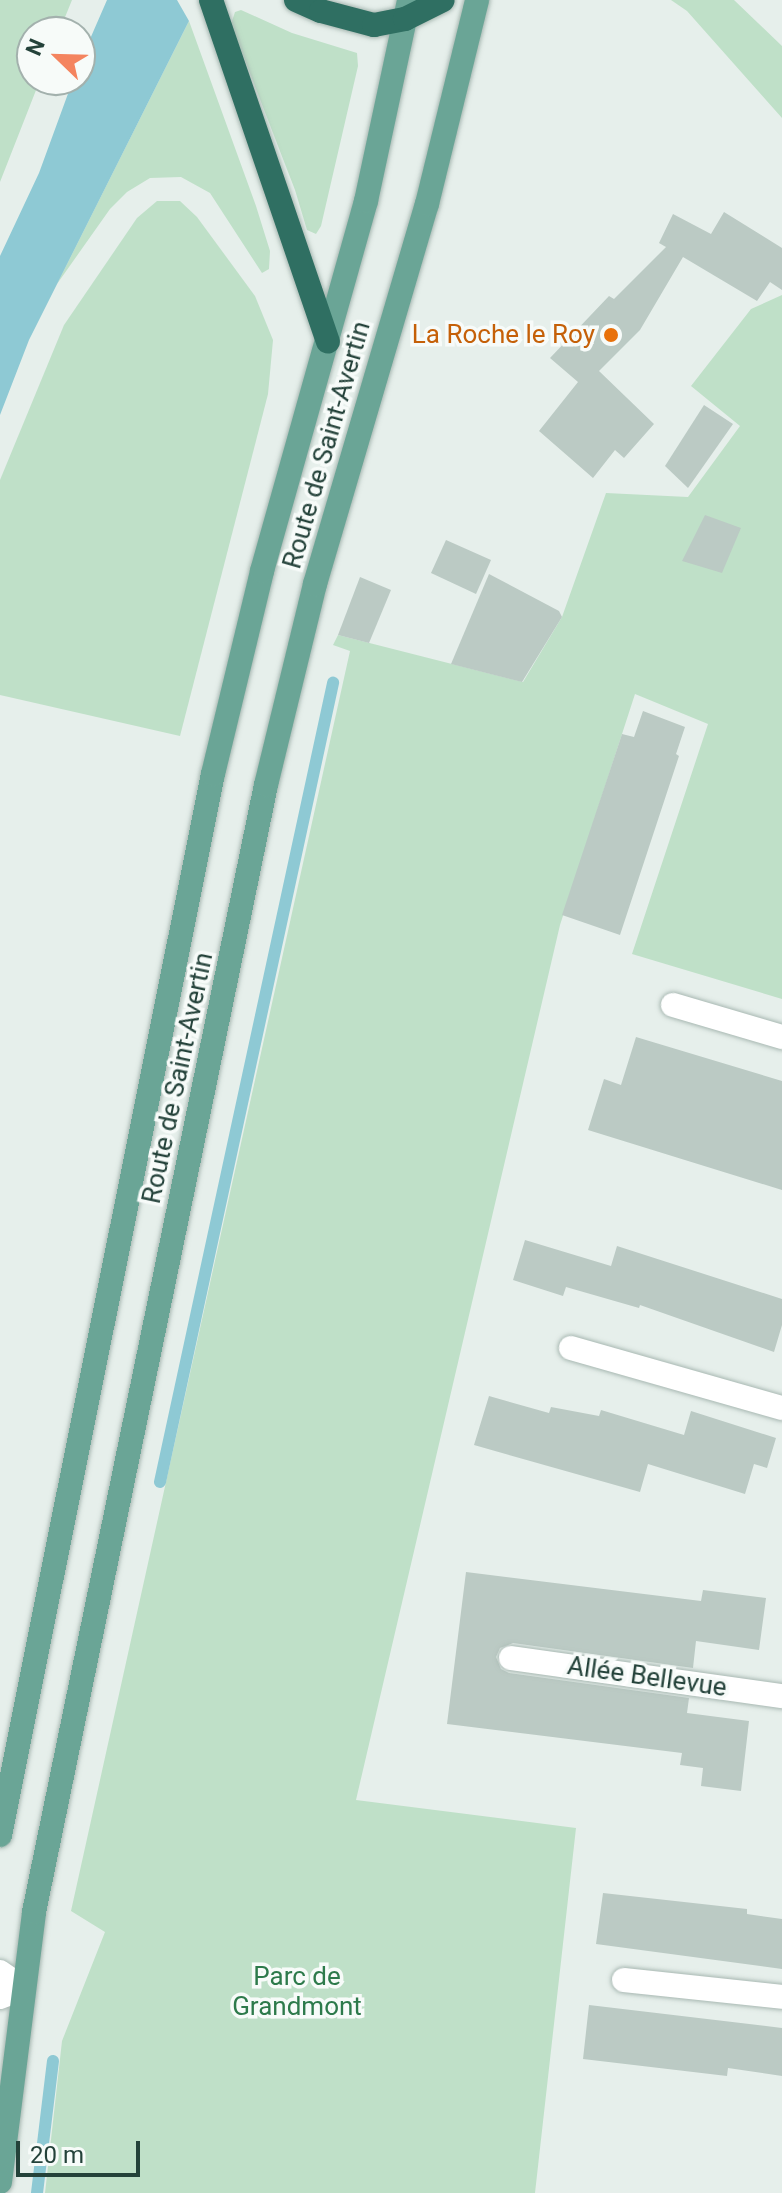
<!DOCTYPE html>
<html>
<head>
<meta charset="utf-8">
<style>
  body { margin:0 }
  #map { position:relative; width:782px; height:2193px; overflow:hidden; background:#e6efeb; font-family:Roboto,sans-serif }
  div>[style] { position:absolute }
  .green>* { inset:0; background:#bfe0c8 }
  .water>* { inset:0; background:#8ec9d4 }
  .stream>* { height:12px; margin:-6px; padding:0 6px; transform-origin:6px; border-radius:6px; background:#8ec9d4 }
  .building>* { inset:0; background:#bbcac4 }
  .roads { filter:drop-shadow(0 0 2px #a8b8b2) drop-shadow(0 0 2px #a8b8b2) }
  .minor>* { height:24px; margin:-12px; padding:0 12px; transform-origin:12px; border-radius:12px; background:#fff }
  .major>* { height:24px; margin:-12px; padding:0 12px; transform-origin:12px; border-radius:12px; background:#6aa596 }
  .highway>* { height:24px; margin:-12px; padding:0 12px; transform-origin:12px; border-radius:12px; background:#2f6f62 }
  .dots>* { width:22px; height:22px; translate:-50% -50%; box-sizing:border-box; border:4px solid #f7fbf9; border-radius:50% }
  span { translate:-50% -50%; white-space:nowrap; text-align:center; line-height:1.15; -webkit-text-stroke:7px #f7fbf9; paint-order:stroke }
  .food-label { font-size:26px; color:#c56008 }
  .right { translate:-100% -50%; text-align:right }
  .street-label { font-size:26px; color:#24423a }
  .park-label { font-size:26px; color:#2d7a4b }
  .north { position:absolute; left:16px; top:16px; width:80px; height:80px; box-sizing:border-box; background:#f7fbf9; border:2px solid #a3b1ad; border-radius:50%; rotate:293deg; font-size:22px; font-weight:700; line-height:32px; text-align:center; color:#24423a }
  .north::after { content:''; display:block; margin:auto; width:28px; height:36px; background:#f4845f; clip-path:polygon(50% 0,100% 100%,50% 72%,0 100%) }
  .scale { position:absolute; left:16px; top:2141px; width:124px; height:36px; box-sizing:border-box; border:4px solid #24423a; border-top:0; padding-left:10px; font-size:24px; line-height:28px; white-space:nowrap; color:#24423a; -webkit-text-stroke:6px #f7fbf9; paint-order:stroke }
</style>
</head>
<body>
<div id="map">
  <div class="green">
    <div style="clip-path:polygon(0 0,72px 0,59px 32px,32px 32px,32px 80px,40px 80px,0 182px)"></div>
    <div style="clip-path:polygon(671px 0,734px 0,782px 46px,782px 118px,687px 11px)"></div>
    <div style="clip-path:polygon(241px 10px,292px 33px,357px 53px,358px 66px,321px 226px,316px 234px,307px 230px,295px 190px,231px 24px,235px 12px)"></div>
    <div style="clip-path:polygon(189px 21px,256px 206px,270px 251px,269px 269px,262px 273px,210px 193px,181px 177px,150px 178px,127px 192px,110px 209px,57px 284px)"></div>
    <div style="clip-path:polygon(157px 201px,180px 201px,197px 217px,255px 296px,273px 340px,268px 394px,180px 736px,0 695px,0 480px,64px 325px,137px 218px)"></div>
    <div style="clip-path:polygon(782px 295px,782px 999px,632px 954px,708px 724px,635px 694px,560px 925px,356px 1800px,576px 1828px,535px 2193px,45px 2193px,62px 2041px,105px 1932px,71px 1911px,350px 651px,333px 645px,338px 635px,523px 682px,562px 617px,606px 493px,688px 497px,740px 426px,691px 386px,751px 309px)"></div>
  </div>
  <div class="water">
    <div style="clip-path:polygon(107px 0,177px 0,189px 21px,29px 340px,0 415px,0 256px,39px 173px,73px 80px,80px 80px,80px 62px)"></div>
  </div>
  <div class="stream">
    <div style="left:160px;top:1482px;width:818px;rotate:-77.78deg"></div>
    <div style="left:37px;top:2193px;width:133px;rotate:-83.1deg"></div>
  </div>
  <div class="building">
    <div style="clip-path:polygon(724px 212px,782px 248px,782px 290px,770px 282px,757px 301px,683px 257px,640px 330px,599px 371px,654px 424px,624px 458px,615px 450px,593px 478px,539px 431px,578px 382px,550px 358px,609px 296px,614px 299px,666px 247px,659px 243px,673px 214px,711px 234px)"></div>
    <div style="clip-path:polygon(704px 405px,733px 424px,688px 488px,665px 466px)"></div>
    <div style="clip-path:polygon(705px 515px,741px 528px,722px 573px,682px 561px)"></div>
    <div style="clip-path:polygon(446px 540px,491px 560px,476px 594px,431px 573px)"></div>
    <div style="clip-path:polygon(489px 574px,559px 611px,562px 617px,522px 682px,451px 664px)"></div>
    <div style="clip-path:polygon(360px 577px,391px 590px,369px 643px,338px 635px)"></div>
    <div style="clip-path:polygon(643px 711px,685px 727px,676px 754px,679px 756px,620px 935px,562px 915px,622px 734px,634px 737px)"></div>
    <div style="clip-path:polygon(636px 1037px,782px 1081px,782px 1190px,588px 1130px,604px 1079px,621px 1085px)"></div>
    <div style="clip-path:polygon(525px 1240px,611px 1266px,617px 1246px,782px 1299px,782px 1325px,774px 1352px,640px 1305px,639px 1308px,566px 1287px,563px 1296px,513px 1280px)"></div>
    <div style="clip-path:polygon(489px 1396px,549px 1413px,551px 1407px,599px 1416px,601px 1410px,684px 1435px,691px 1411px,776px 1438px,767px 1468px,754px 1464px,745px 1494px,648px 1464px,640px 1492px,474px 1445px)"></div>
    <div style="clip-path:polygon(466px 1572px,701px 1601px,703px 1590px,766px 1598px,759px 1650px,696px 1641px,693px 1668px,513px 1643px,500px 1648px,496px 1657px,501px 1669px,509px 1673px,689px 1698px,687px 1713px,749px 1721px,741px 1791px,701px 1786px,703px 1768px,680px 1765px,682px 1753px,447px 1724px)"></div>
    <div style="clip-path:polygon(603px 1893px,747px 1909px,747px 1914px,782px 1919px,782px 1969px,596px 1944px)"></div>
    <div style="clip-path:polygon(589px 2005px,782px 2028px,782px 2076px,728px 2068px,727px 2076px,583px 2059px)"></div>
  </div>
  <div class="roads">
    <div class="minor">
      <div style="left:673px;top:1005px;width:114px;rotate:16.4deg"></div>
      <div style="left:571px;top:1348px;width:219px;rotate:15.9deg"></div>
      <div style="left:511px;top:1658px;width:274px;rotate:8deg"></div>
      <div style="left:0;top:1972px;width:28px;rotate:35deg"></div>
      <div style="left:624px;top:1980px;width:159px;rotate:6.1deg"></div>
      <div style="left:0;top:1997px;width:25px;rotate:-21deg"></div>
    </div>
    <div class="major">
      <div style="left:0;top:1835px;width:1082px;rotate:-78.65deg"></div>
      <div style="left:213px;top:774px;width:209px;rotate:-76.4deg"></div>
      <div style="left:262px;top:571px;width:384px;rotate:-74.3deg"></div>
      <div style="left:366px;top:201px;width:206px;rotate:-77.9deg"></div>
      <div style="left:0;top:2182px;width:272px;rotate:-82.8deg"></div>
      <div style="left:34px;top:1912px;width:1151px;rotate:-78.37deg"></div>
      <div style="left:266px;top:785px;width:207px;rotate:-76.3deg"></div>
      <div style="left:315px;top:584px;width:396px;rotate:-73.6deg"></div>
      <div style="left:427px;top:204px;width:210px;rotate:-76.2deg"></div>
    </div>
    <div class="highway">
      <div style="left:211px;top:0;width:361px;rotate:71.1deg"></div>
      <div style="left:296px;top:0;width:27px;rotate:24deg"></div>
      <div style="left:321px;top:11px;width:55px;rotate:14.8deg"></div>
      <div style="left:374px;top:25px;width:32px;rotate:-11deg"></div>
      <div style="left:405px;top:19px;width:42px;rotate:-26.6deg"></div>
    </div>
  </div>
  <div class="dots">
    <div style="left:611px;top:335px;background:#e8710a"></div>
  </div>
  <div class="food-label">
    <span class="right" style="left:595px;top:335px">La Roche le Roy</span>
  </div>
  <div class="street-label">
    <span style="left:327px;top:445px;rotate:-74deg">Route de Saint-Avertin</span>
    <span style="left:178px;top:1078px;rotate:-78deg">Route de Saint-Avertin</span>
    <span style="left:647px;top:1677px;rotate:8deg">Allée Bellevue</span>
  </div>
  <div class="park-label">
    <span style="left:297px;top:1992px">Parc de<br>Grandmont</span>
  </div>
  <div class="north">N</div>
  <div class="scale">20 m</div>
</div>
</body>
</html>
